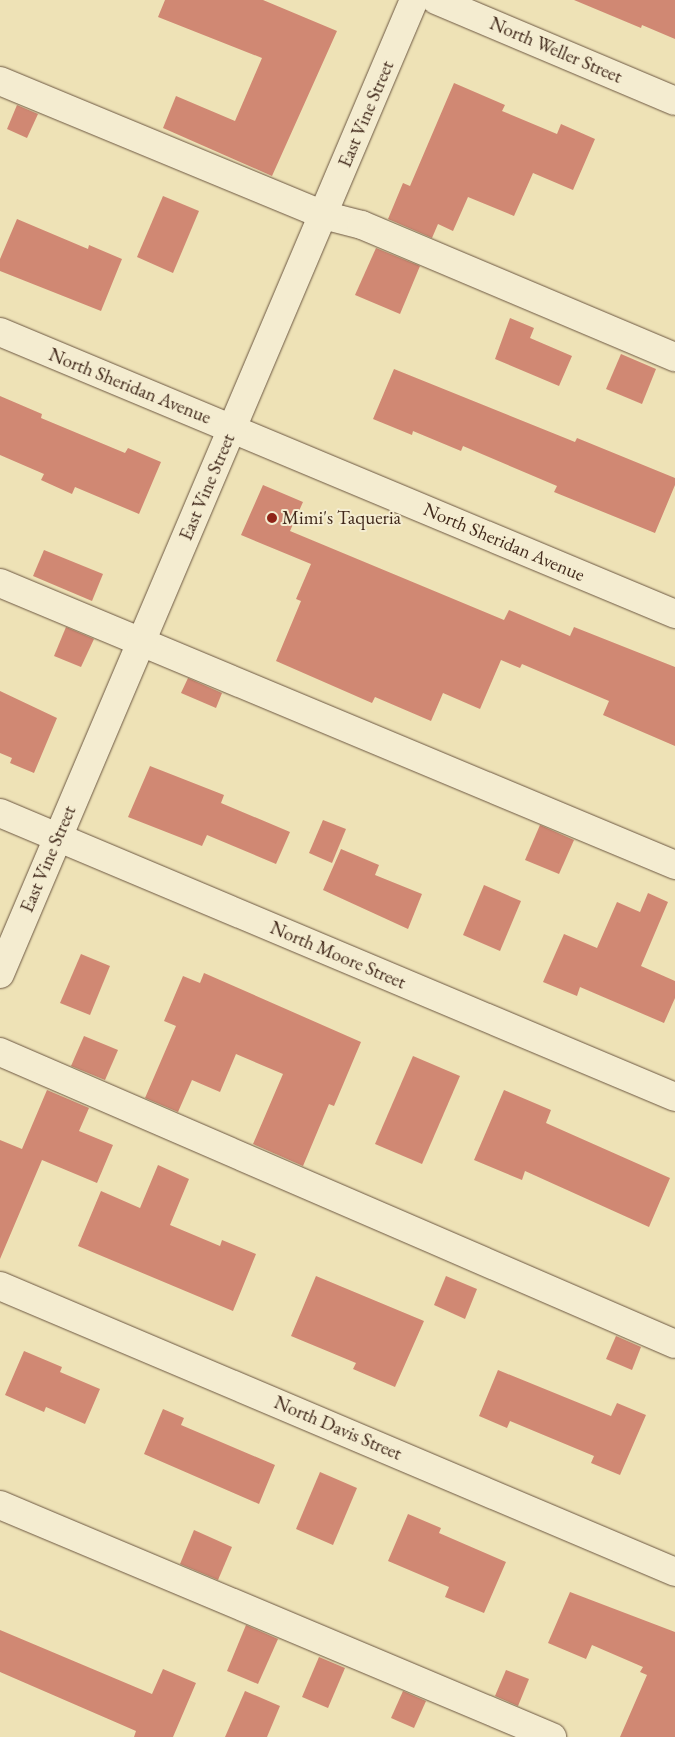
<!DOCTYPE html>
<html>
<head>
<meta charset="utf-8">
<style>
  body { margin:0 }
  #map { position:relative; width:675px; height:1737px; overflow:hidden; background:#eee2b6; font-family:"EB Garamond",serif }
  div>[style] { position:absolute }
  .building>* { inset:0; background:#d08873 }
  .roads { filter:drop-shadow(0 0 1px #6c5742) drop-shadow(0 0 1px #6c5742) }
  .minor>* { height:28px; margin:-14px; padding:0 14px; transform-origin:14px; border-radius:14px; background:#f4ecd0 }
  .dots>* { width:14px; height:14px; translate:-50% -50%; box-sizing:border-box; border:2px solid #f4ecd0; border-radius:50% }
  span { translate:-50% -50%; white-space:nowrap; text-align:center; line-height:1.15; -webkit-text-stroke:4px #f4ecd0; paint-order:stroke }
  .street-label { font-size:19px; color:#41291b }
  .poi-label { font-size:19px; color:#41291b }
  .left { translate:0 -50%; text-align:left }
</style>
</head>
<body>
<div id="map">
  <div class="building">
    <div style="clip-path:polygon(165px 0,263px 0,337px 31px,272px 176px,163px 128px,176px 96px,235px 121px,262px 58px,158px 17px)"></div>
    <div style="clip-path:polygon(574px 0,675px 0,675px 39px,642px 25px,641px 28px)"></div>
    <div style="clip-path:polygon(454px 83px,505px 105px,502px 111px,557px 134px,561px 124px,595px 139px,573px 190px,533px 173px,514px 216px,468px 197px,453px 231px,438px 224px,432px 238px,388px 219px,403px 183px,410px 186px)"></div>
    <div style="clip-path:polygon(17px 105px,38px 114px,27px 138px,7px 129px)"></div>
    <div style="clip-path:polygon(163px 196px,199px 211px,173px 273px,137px 257px)"></div>
    <div style="clip-path:polygon(17px 219px,88px 249px,89px 245px,122px 259px,101px 311px,0 271px,0 259px)"></div>
    <div style="clip-path:polygon(376px 248px,420px 266px,400px 314px,355px 295px)"></div>
    <div style="clip-path:polygon(510px 318px,534px 328px,530px 338px,572px 356px,559px 386px,495px 359px)"></div>
    <div style="clip-path:polygon(621px 354px,656px 369px,642px 404px,606px 389px)"></div>
    <div style="clip-path:polygon(394px 369px,575px 442px,577px 438px,675px 478px,675px 485px,655px 533px,554px 492px,557px 486px,463px 446px,461px 451px,413px 431px,412px 435px,373px 419px)"></div>
    <div style="clip-path:polygon(0 396px,42px 414px,41px 418px,125px 453px,128px 448px,161px 462px,139px 514px,75px 487px,72px 494px,41px 480px,44px 474px,0 455px)"></div>
    <div style="clip-path:polygon(263px 485px,303px 502px,290px 531px,504px 620px,509px 610px,570px 636px,574px 627px,675px 667px,675px 746px,603px 715px,609px 701px,522px 664px,520px 668px,501px 660px,480px 709px,443px 693px,431px 721px,375px 697px,372px 703px,276px 661px,301px 601px,296px 599px,311px 564px,241px 535px)"></div>
    <div style="clip-path:polygon(44px 550px,103px 574px,92px 601px,33px 576px)"></div>
    <div style="clip-path:polygon(66px 627px,94px 639px,81px 667px,54px 656px)"></div>
    <div style="clip-path:polygon(188px 678px,222px 693px,216px 708px,181px 693px)"></div>
    <div style="clip-path:polygon(0 691px,57px 718px,34px 773px,10px 763px,12px 758px,0 753px)"></div>
    <div style="clip-path:polygon(150px 766px,224px 795px,221px 803px,290px 832px,276px 864px,207px 835px,202px 846px,128px 817px)"></div>
    <div style="clip-path:polygon(323px 820px,346px 829px,332px 863px,309px 853px)"></div>
    <div style="clip-path:polygon(540px 825px,574px 840px,559px 874px,525px 860px)"></div>
    <div style="clip-path:polygon(341px 849px,379px 865px,375px 875px,422px 894px,408px 929px,323px 890px)"></div>
    <div style="clip-path:polygon(484px 885px,521px 901px,500px 951px,463px 935px)"></div>
    <div style="clip-path:polygon(648px 893px,668px 902px,641px 966px,675px 981px,675px 998px,664px 1023px,580px 987px,577px 996px,543px 982px,564px 934px,597px 948px,617px 902px,640px 912px)"></div>
    <div style="clip-path:polygon(81px 954px,110px 966px,90px 1015px,60px 1003px)"></div>
    <div style="clip-path:polygon(204px 973px,361px 1042px,334px 1106px,329px 1104px,303px 1166px,253px 1144px,283px 1074px,236px 1054px,220px 1092px,192px 1080px,178px 1112px,145px 1098px,176px 1026px,164px 1021px,183px 976px,200px 983px)"></div>
    <div style="clip-path:polygon(84px 1036px,118px 1050px,105px 1080px,71px 1066px)"></div>
    <div style="clip-path:polygon(413px 1056px,460px 1076px,422px 1164px,375px 1144px)"></div>
    <div style="clip-path:polygon(47px 1090px,89px 1108px,79px 1131px,113px 1145px,97px 1183px,42px 1160px,0 1259px,0 1140px,22px 1149px)"></div>
    <div style="clip-path:polygon(504px 1090px,551px 1110px,546px 1123px,670px 1178px,649px 1227px,525px 1171px,522px 1180px,474px 1160px)"></div>
    <div style="clip-path:polygon(158px 1165px,189px 1179px,170px 1225px,220px 1246px,222px 1240px,256px 1254px,233px 1311px,78px 1246px,101px 1191px,140px 1208px)"></div>
    <div style="clip-path:polygon(316px 1276px,424px 1321px,395px 1387px,353px 1369px,356px 1363px,291px 1336px)"></div>
    <div style="clip-path:polygon(446px 1276px,477px 1289px,465px 1319px,434px 1305px)"></div>
    <div style="clip-path:polygon(616px 1336px,641px 1347px,632px 1370px,606px 1359px)"></div>
    <div style="clip-path:polygon(24px 1351px,62px 1367px,60px 1372px,100px 1389px,85px 1424px,46px 1407px,44px 1412px,5px 1395px)"></div>
    <div style="clip-path:polygon(498px 1370px,611px 1416px,617px 1403px,646px 1415px,620px 1475px,591px 1463px,594px 1456px,510px 1421px,507px 1428px,479px 1416px)"></div>
    <div style="clip-path:polygon(163px 1409px,184px 1418px,181px 1425px,275px 1465px,259px 1504px,144px 1454px)"></div>
    <div style="clip-path:polygon(320px 1472px,357px 1488px,333px 1545px,296px 1529px)"></div>
    <div style="clip-path:polygon(408px 1514px,441px 1528px,439px 1533px,506px 1562px,484px 1613px,445px 1597px,449px 1587px,388px 1561px)"></div>
    <div style="clip-path:polygon(194px 1530px,232px 1547px,218px 1580px,180px 1564px)"></div>
    <div style="clip-path:polygon(570px 1592px,675px 1632px,675px 1737px,620px 1737px,647px 1675px,640px 1672px,643px 1667px,592px 1645px,586px 1659px,548px 1643px)"></div>
    <div style="clip-path:polygon(246px 1625px,278px 1639px,258px 1684px,227px 1671px)"></div>
    <div style="clip-path:polygon(0 1630px,152px 1694px,163px 1669px,196px 1683px,173px 1737px,134px 1737px,136px 1731px,0 1672px)"></div>
    <div style="clip-path:polygon(319px 1657px,345px 1668px,328px 1708px,302px 1697px)"></div>
    <div style="clip-path:polygon(506px 1670px,529px 1679px,518px 1706px,495px 1696px)"></div>
    <div style="clip-path:polygon(245px 1691px,280px 1706px,267px 1737px,225px 1737px)"></div>
    <div style="clip-path:polygon(403px 1691px,426px 1701px,414px 1728px,391px 1718px)"></div>
  </div>
  <div class="roads">
    <div class="minor">
      <div style="left:436px;top:0;width:259px;rotate:22.9deg"></div>
      <div style="left:0;top:81px;width:350px;rotate:22.5deg"></div>
      <div style="left:323px;top:215px;width:40px;rotate:14.4deg"></div>
      <div style="left:362px;top:225px;width:340px;rotate:22.9deg"></div>
      <div style="left:0;top:332px;width:732px;rotate:22.67deg"></div>
      <div style="left:0;top:583px;width:732px;rotate:22.67deg"></div>
      <div style="left:0;top:813px;width:732px;rotate:22.82deg"></div>
      <div style="left:0;top:974px;width:1058px;rotate:-66.97deg"></div>
      <div style="left:0;top:1052px;width:735px;rotate:23.39deg"></div>
      <div style="left:0;top:1286px;width:733px;rotate:22.96deg"></div>
      <div style="left:0;top:1505px;width:599px;rotate:22.8deg"></div>
    </div>
  </div>
  <div class="dots">
    <div style="left:272px;top:518px;background:#8f2418"></div>
  </div>
  <div class="street-label">
    <span style="left:556px;top:50px;rotate:23deg">North Weller Street</span>
    <span style="left:366px;top:114px;rotate:-67deg">East Vine Street</span>
    <span style="left:130px;top:386px;rotate:22deg">North Sheridan Avenue</span>
    <span style="left:207px;top:487px;rotate:-67deg">East Vine Street</span>
    <span style="left:504px;top:542px;rotate:23deg">North Sheridan Avenue</span>
    <span style="left:48px;top:859px;rotate:-67deg">East Vine Street</span>
    <span style="left:338px;top:955px;rotate:23deg">North Moore Street</span>
    <span style="left:338px;top:1428px;rotate:23deg">North Davis Street</span>
  </div>
  <div class="poi-label">
    <span class="left" style="left:282px;top:518px">Mimi's Taqueria</span>
  </div>
</div>
</body>
</html>
